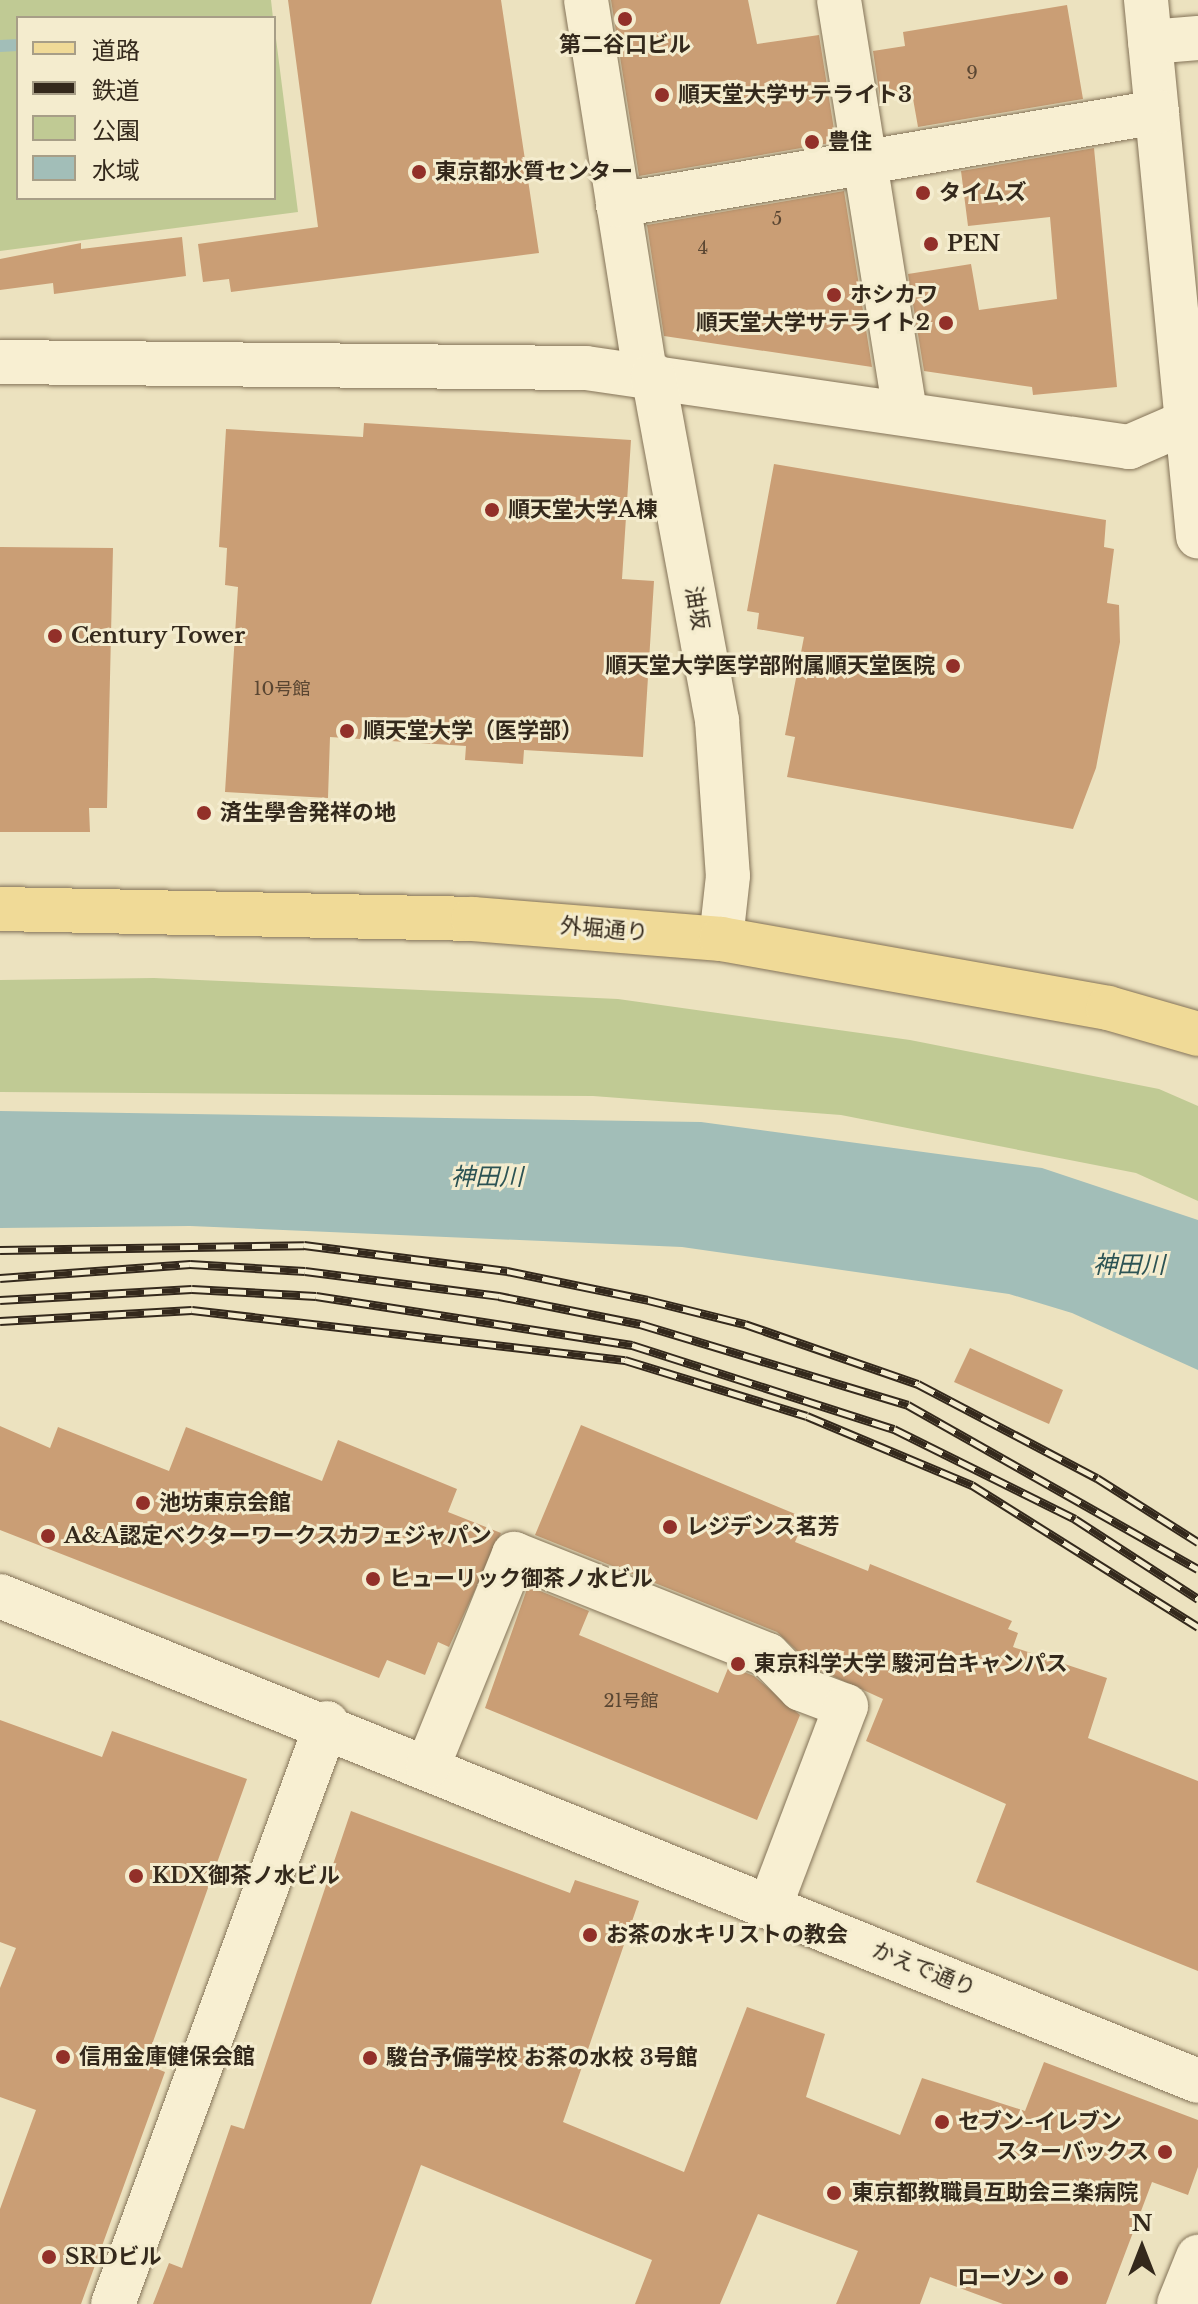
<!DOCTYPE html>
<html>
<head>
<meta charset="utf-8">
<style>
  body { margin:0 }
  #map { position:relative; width:1198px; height:2304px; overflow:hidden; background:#ece2bf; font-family:"Libre Baskerville","Noto Sans JP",serif }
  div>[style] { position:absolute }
  .green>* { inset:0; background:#c0ca94 }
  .water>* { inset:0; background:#a2beb8 }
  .stream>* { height:12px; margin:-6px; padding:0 6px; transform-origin:6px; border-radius:6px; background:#a2beb8 }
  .building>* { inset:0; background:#ca9e75 }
  .roads { filter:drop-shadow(0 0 2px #847358) drop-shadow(0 0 2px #847358) }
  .minor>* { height:44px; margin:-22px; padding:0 22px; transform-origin:22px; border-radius:22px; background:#f8efd2 }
  .major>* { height:44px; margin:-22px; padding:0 22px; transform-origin:22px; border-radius:22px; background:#f0da97 }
  .rail>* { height:9px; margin-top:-4.5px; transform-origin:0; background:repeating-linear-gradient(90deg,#f4ecce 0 18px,#34291c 0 36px); box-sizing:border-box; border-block:2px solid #34291c }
  .dots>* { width:22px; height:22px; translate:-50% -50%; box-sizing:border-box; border:4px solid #f4ecce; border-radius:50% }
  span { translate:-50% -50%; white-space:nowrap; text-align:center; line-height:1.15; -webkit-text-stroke:6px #f4ecce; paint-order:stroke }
  .number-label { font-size:18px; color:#5a4632 }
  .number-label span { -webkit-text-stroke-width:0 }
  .poi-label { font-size:22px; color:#34291c; font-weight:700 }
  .left { translate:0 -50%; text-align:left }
  .right { translate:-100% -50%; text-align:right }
  .street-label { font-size:22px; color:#34291c }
  .water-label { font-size:24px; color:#2c5354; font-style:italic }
  .legend { position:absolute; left:16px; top:16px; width:260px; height:184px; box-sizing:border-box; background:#f4ecce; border:2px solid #a79e87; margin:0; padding:10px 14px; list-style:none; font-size:24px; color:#34291c }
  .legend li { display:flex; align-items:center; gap:16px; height:40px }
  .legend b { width:40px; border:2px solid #a79e87 }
  .north { position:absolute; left:1102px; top:2208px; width:80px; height:80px; -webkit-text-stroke:6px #f4ecce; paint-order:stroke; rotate:0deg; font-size:22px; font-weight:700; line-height:32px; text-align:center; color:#34291c }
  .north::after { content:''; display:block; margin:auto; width:28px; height:36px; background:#34291c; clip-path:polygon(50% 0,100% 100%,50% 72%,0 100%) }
</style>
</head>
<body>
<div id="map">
  <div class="green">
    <div style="clip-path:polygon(0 0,271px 0,273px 18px,18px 18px,18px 198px,274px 198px,274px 23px,298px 212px,0 251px)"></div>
    <div style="clip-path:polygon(154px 978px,618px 999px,910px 1040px,1159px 1089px,1198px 1106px,1198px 1201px,1136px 1173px,841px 1115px,593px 1096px,0 1092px,0 980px)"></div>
  </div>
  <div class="water">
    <div style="clip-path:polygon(0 1111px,701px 1122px,1042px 1168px,1198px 1220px,1198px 1370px,1072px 1313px,1009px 1294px,682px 1247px,190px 1226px,0 1228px)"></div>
  </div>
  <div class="stream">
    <div style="left:0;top:46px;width:18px;rotate:-3deg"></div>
  </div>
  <div class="building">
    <div style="clip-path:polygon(288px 0,501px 0,539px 253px,231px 292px,229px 279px,203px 282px,198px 244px,318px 227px)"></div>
    <div style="clip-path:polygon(611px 0,748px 0,757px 44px,819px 35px,836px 142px,639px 176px)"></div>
    <div style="clip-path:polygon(1067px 5px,1083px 99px,918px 127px,912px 93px,880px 98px,873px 51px,905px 46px,903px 32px)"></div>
    <div style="clip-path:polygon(1094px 148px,1117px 387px,1033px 395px,1032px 387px,924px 371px,908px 274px,971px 264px,979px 310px,1057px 299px,1050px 217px,968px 226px,961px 171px)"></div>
    <div style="clip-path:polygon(844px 191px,872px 367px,664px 336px,647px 225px)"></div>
    <div style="clip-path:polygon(182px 237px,186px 276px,54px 294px,53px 283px,0 290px,0 259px,81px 243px,81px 249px)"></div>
    <div style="clip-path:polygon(364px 423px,631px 440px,622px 579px,654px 581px,643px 757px,524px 750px,523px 764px,465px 760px,466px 746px,330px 737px,328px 798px,225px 792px,238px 587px,225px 585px,227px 548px,219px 547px,226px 429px,363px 437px)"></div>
    <div style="clip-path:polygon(774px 464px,1106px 520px,1104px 547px,1114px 549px,1107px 603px,1119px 605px,1120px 642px,1096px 768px,1073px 829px,787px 777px,795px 737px,785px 735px,804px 637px,757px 629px,759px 613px,747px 611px)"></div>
    <div style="clip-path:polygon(0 547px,113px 548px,107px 808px,89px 808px,90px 832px,0 832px)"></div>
    <div style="clip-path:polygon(970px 1348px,1063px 1390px,1049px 1424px,954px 1382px)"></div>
    <div style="clip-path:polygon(581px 1425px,805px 1518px,795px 1542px,868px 1571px,870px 1564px,1012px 1621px,1008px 1629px,1018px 1633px,1013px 1647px,1107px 1678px,1088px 1738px,1198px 1781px,1198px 1971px,976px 1882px,1006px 1804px,866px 1741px,883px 1699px,815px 1668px,777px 1632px,535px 1535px)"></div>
    <div style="clip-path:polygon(0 1426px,50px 1448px,58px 1427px,169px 1471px,186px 1427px,322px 1481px,338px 1440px,457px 1489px,448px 1512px,501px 1533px,449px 1647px,438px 1642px,425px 1675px,387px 1660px,379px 1678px,0 1530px)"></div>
    <div style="clip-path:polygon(528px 1586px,589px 1611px,579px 1635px,718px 1693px,729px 1666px,754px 1676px,800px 1715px,757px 1820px,485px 1708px)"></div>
    <div style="clip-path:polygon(0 1720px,102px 1757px,112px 1731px,247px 1779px,145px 2064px,165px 2072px,81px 2304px,0 2304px,0 2209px,36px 2110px,0 2097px,0 1988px,16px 1948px,0 1942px)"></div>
    <div style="clip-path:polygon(351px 1811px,570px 1893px,575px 1880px,639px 1901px,563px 2122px,684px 2172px,747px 2007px,825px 2034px,806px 2097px,900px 2135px,922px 2078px,1025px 2111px,1044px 2062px,1198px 2120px,1198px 2167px,1188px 2195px,1152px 2182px,1106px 2304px,1003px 2304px,930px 2277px,920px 2304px,836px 2304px,858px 2251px,758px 2214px,720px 2304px,635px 2304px,652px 2260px,421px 2165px,371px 2304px,153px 2304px,169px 2263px,182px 2268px,231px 2125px,244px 2129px)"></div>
  </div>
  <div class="roads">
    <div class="minor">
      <div style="left:586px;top:0;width:379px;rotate:81deg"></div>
      <div style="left:839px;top:0;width:417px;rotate:80.9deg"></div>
      <div style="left:1146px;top:0;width:539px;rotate:84.46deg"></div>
      <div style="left:1150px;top:42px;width:48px;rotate:-4.8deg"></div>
      <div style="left:618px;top:205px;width:547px;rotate:-9.79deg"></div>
      <div style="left:0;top:362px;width:586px;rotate:0.59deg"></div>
      <div style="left:586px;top:368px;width:549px;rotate:8.28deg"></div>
      <div style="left:1129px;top:447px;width:75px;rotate:-23.5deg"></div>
      <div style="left:653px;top:375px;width:351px;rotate:79.5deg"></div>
      <div style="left:717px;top:720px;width:156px;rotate:86deg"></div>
      <div style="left:728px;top:876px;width:63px;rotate:96.3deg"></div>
      <div style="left:0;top:1596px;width:1292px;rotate:22.04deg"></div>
      <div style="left:428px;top:1766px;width:229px;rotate:-67.9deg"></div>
      <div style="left:514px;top:1554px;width:273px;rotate:21.7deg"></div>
      <div style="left:768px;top:1655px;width:47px;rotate:45.9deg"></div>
      <div style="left:801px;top:1689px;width:48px;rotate:20.7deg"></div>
      <div style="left:846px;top:1706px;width:214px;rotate:110.8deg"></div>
      <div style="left:113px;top:2304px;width:619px;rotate:-69.78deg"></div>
      <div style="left:1179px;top:2304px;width:51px;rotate:-68deg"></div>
    </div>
    <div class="major">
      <div style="left:0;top:909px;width:473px;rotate:1.2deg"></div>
      <div style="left:473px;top:919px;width:249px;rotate:4.6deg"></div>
      <div style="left:721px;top:939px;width:393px;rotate:10.1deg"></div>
      <div style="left:1108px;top:1008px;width:94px;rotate:16.1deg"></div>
    </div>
  </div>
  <div class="rail">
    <div style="left:0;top:1250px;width:304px;rotate:-0.9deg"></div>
    <div style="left:304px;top:1245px;width:205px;rotate:7.3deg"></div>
    <div style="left:507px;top:1271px;width:144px;rotate:11.6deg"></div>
    <div style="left:648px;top:1300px;width:100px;rotate:13.9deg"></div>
    <div style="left:745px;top:1324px;width:183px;rotate:19.1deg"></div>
    <div style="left:918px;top:1384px;width:202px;rotate:27.7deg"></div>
    <div style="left:1097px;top:1478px;width:120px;rotate:32.4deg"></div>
    <div style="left:0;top:1278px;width:191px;rotate:-4.2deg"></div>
    <div style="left:190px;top:1264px;width:115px;rotate:3.5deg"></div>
    <div style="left:305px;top:1271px;width:196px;rotate:7.3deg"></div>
    <div style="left:499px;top:1296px;width:144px;rotate:11.2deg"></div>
    <div style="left:640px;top:1324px;width:280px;rotate:16.8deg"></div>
    <div style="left:908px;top:1405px;width:333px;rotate:29.5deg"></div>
    <div style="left:0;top:1300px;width:192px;rotate:-3.3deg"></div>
    <div style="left:192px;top:1289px;width:124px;rotate:3.2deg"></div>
    <div style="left:316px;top:1296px;width:320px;rotate:8.8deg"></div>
    <div style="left:632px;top:1345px;width:275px;rotate:17.8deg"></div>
    <div style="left:894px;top:1429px;width:202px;rotate:26.4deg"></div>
    <div style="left:1075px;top:1519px;width:147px;rotate:33deg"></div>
    <div style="left:0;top:1321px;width:192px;rotate:-3.3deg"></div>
    <div style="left:192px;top:1310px;width:436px;rotate:6.6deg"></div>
    <div style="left:625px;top:1360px;width:190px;rotate:17.1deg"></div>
    <div style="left:807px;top:1416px;width:179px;rotate:22.7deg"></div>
    <div style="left:972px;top:1485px;width:267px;rotate:32.1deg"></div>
  </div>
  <div class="dots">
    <div style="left:625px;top:19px;background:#923029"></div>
    <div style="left:662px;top:95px;background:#923029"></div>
    <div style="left:812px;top:142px;background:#923029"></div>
    <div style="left:419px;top:172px;background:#923029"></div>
    <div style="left:923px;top:193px;background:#923029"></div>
    <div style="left:931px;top:244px;background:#923029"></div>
    <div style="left:834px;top:295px;background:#923029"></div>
    <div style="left:946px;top:323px;background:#923029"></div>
    <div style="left:492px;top:510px;background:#923029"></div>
    <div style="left:55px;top:636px;background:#923029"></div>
    <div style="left:953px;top:666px;background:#923029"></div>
    <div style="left:347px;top:731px;background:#923029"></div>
    <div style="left:204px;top:813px;background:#923029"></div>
    <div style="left:143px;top:1503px;background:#923029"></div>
    <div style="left:670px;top:1527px;background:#923029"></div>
    <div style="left:48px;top:1536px;background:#923029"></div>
    <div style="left:373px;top:1579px;background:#923029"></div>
    <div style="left:738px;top:1664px;background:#923029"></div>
    <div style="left:136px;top:1876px;background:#923029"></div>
    <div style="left:590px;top:1935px;background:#923029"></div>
    <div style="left:63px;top:2057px;background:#923029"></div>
    <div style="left:370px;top:2058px;background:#923029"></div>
    <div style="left:942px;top:2122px;background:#923029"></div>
    <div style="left:1165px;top:2152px;background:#923029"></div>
    <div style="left:834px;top:2193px;background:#923029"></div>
    <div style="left:49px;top:2257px;background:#923029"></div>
    <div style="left:1061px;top:2278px;background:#923029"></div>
  </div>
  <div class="number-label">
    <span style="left:972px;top:73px">9</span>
    <span style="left:777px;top:219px">5</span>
    <span style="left:703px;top:248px">4</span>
    <span style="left:282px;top:689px">10号館</span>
    <span style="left:631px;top:1701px">21号館</span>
  </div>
  <div class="poi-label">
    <span style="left:625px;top:45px">第二谷口ビル</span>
    <span class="left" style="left:678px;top:95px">順天堂大学サテライト3</span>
    <span class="left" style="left:828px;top:142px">豊住</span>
    <span class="left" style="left:435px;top:172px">東京都水質センター</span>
    <span class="left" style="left:939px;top:193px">タイムズ</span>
    <span class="left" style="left:947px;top:244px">PEN</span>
    <span class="left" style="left:850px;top:295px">ホシカワ</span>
    <span class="right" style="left:930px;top:323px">順天堂大学サテライト2</span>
    <span class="left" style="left:508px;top:510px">順天堂大学A棟</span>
    <span class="left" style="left:71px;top:636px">Century Tower</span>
    <span class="right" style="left:935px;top:666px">順天堂大学医学部附属順天堂医院</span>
    <span class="left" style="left:363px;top:731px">順天堂大学（医学部）</span>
    <span class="left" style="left:220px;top:813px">済生學舎発祥の地</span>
    <span class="left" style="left:159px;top:1503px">池坊東京会館</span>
    <span class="left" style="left:686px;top:1527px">レジデンス茗芳</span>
    <span class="left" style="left:64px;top:1536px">A&amp;A認定ベクターワークスカフェジャパン</span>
    <span class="left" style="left:389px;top:1579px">ヒューリック御茶ノ水ビル</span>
    <span class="left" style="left:754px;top:1664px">東京科学大学 駿河台キャンパス</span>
    <span class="left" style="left:152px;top:1876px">KDX御茶ノ水ビル</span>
    <span class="left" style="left:606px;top:1935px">お茶の水キリストの教会</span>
    <span class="left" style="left:79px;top:2057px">信用金庫健保会館</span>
    <span class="left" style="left:386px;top:2058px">駿台予備学校 お茶の水校 3号館</span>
    <span class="left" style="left:958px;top:2122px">セブン-イレブン</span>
    <span class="right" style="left:1149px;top:2152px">スターバックス</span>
    <span class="left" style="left:852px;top:2193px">東京都教職員互助会三楽病院</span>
    <span class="left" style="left:65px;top:2257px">SRDビル</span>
    <span class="right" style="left:1045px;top:2278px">ローソン</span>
  </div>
  <div class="street-label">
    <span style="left:697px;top:608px;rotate:80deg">油坂</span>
    <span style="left:604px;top:929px;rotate:5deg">外堀通り</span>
    <span style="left:924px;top:1969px;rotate:22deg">かえで通り</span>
  </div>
  <div class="water-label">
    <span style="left:487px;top:1177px">神田川</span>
    <span style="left:1129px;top:1265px">神田川</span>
  </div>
  <ul class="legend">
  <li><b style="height:10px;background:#f0da97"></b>道路</li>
  <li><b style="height:10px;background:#34291c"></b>鉄道</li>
  <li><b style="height:22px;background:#c0ca94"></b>公園</li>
  <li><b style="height:22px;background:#a2beb8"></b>水域</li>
  </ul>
  <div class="north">N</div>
</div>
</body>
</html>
